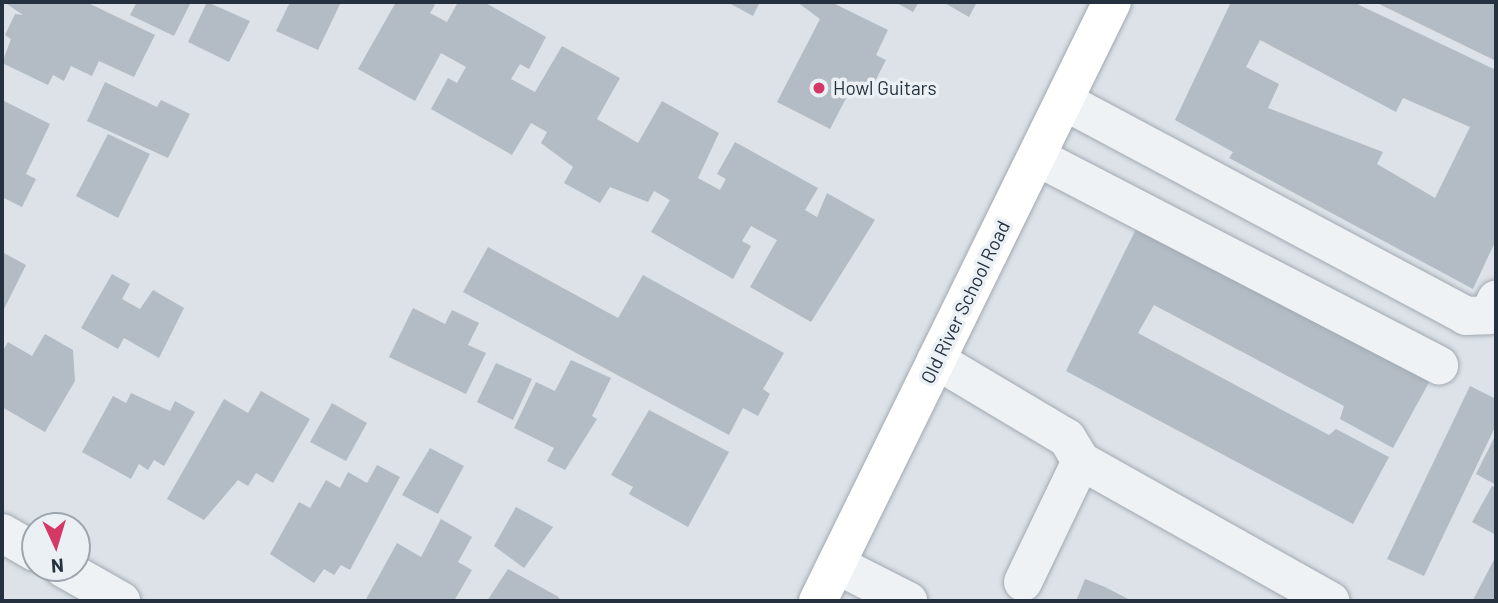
<!DOCTYPE html>
<html>
<head>
<meta charset="utf-8">
<style>
	body { margin:0 }
	#map { position:relative; width:1498px; height:603px; overflow:hidden; background:#dce2e7; font-family:Barlow,sans-serif }
	div>[style] { position:absolute }
	.building>* { inset:0; background:#b3bcc4 }
	.roads { filter:drop-shadow(0 0 2px #a1a9b1) drop-shadow(0 0 2px #a1a9b1) }
	.minor>* { height:38px; margin:-19px; padding:0 19px; transform-origin:19px; border-radius:19px; background:#eff2f5 }
	.major>* { height:38px; margin:-19px; padding:0 19px; transform-origin:19px; border-radius:19px; background:#fff }
	.dots>* { width:19px; height:19px; translate:-50% -50%; box-sizing:border-box; border:4px solid #ebf0f5; border-radius:50% }
	span { translate:-50% -50%; white-space:nowrap; text-align:center; line-height:1.15; -webkit-text-stroke:7px #ebf0f5; paint-order:stroke }
	.poi-label { font-size:19px; color:#25313e }
	.left { translate:0 -50%; text-align:left }
	.street-label { font-size:19px; color:#25313e }
	.frame { position:absolute; inset:0; border:4px solid #25313e; pointer-events:none }
	.north { position:absolute; left:21px; top:512px; width:70px; height:70px; box-sizing:border-box; background:#ebf0f5; border:2px solid #9ca4ac; border-radius:50%; rotate:176deg; font-size:19px; font-weight:700; line-height:28px; text-align:center; color:#25313e }
	.north::after { content:''; display:block; margin:auto; width:24px; height:32px; background:#d43965; clip-path:polygon(50% 0,100% 100%,50% 72%,0 100%) }
</style>
</head>
<body>
<div id="map">
	<div class="building">
		<div style="clip-path:polygon(4px 2px,86px 2px,155px 35px,134px 77px,99px 61px,92px 76px,71px 66px,64px 81px,53px 75px,48px 85px,2px 63px,11px 39px,5px 35px,15px 14px,23px 15px)"></div>
		<div style="clip-path:polygon(137px 2px,191px 2px,174px 36px,130px 15px)"></div>
		<div style="clip-path:polygon(207px 2px,250px 21px,229px 62px,188px 42px)"></div>
		<div style="clip-path:polygon(290px 2px,341px 2px,318px 50px,276px 31px)"></div>
		<div style="clip-path:polygon(396px 2px,430px 2px,435px 5px,430px 13px,447px 22px,458px 2px,484px 2px,546px 37px,529px 69px,520px 64px,511px 79px,535px 92px,562px 46px,620px 78px,597px 119px,638px 143px,662px 101px,719px 133px,698px 178px,720px 190px,726px 179px,717px 174px,735px 142px,818px 188px,805px 210px,817px 217px,827px 193px,875px 220px,811px 322px,750px 287px,777px 240px,751px 226px,742px 241px,751px 246px,733px 279px,651px 232px,670px 200px,654px 191px,648px 202px,610px 187px,600px 203px,564px 183px,573px 167px,541px 143px,547px 132px,531px 123px,512px 155px,431px 109px,448px 78px,457px 83px,466px 67px,441px 53px,415px 101px,358px 69px)"></div>
		<div style="clip-path:polygon(727px 2px,760px 2px,753px 16px)"></div>
		<div style="clip-path:polygon(797px 2px,831px 2px,888px 30px,876px 55px,886px 60px,868px 95px,852px 87px,830px 129px,777px 102px,820px 19px)"></div>
		<div style="clip-path:polygon(895px 2px,919px 2px,913px 12px)"></div>
		<div style="clip-path:polygon(943px 2px,977px 2px,969px 17px)"></div>
		<div style="clip-path:polygon(evenodd,1231px 2px,1353px 2px,1496px 70px,1496px 240px,1473px 289px,1229px 158px,1233px 152px,1175px 120px,1231px 2px,1260px 40px,1396px 112px,1403px 98px,1470px 127px,1435px 198px,1377px 164px,1383px 152px,1268px 108px,1279px 84px,1246px 67px,1260px 40px)"></div>
		<div style="clip-path:polygon(1375px 2px,1496px 2px,1496px 61px)"></div>
		<div style="clip-path:polygon(105px 82px,157px 107px,161px 100px,190px 114px,168px 158px,87px 121px)"></div>
		<div style="clip-path:polygon(2px 100px,50px 124px,26px 174px,36px 179px,22px 207px,2px 197px)"></div>
		<div style="clip-path:polygon(108px 134px,150px 154px,118px 218px,76px 196px)"></div>
		<div style="clip-path:polygon(1137px 227px,1432px 377px,1393px 448px,1340px 419px,1344px 406px,1154px 305px,1138px 333px,1329px 435px,1336px 429px,1389px 457px,1353px 524px,1066px 371px)"></div>
		<div style="clip-path:polygon(488px 247px,618px 318px,643px 275px,784px 353px,763px 389px,770px 394px,758px 416px,743px 408px,729px 435px,463px 292px)"></div>
		<div style="clip-path:polygon(2px 252px,26px 265px,2px 313px)"></div>
		<div style="clip-path:polygon(112px 274px,130px 284px,122px 299px,140px 309px,153px 290px,184px 308px,159px 358px,124px 338px,118px 349px,81px 328px)"></div>
		<div style="clip-path:polygon(413px 308px,445px 324px,452px 310px,479px 323px,468px 345px,486px 353px,466px 394px,389px 357px)"></div>
		<div style="clip-path:polygon(45px 334px,73px 350px,75px 381px,45px 432px,2px 407px,2px 352px,8px 342px,32px 356px)"></div>
		<div style="clip-path:polygon(571px 360px,611px 378px,592px 416px,597px 419px,565px 470px,547px 461px,554px 448px,514px 428px,536px 382px,555px 391px)"></div>
		<div style="clip-path:polygon(496px 363px,532px 379px,513px 420px,477px 402px)"></div>
		<div style="clip-path:polygon(1470px 386px,1496px 399px,1496px 425px,1424px 576px,1387px 559px)"></div>
		<div style="clip-path:polygon(261px 391px,310px 419px,273px 483px,256px 473px,248px 486px,238px 480px,204px 520px,167px 499px,224px 399px,248px 413px)"></div>
		<div style="clip-path:polygon(131px 393px,170px 411px,175px 401px,195px 412px,164px 466px,154px 460px,148px 470px,139px 464px,131px 479px,82px 452px,113px 396px,126px 403px)"></div>
		<div style="clip-path:polygon(332px 403px,367px 423px,346px 461px,310px 442px)"></div>
		<div style="clip-path:polygon(649px 410px,729px 452px,688px 527px,629px 494px,633px 487px,611px 475px)"></div>
		<div style="clip-path:polygon(1496px 434px,1496px 485px,1476px 474px)"></div>
		<div style="clip-path:polygon(430px 448px,464px 466px,438px 514px,402px 495px)"></div>
		<div style="clip-path:polygon(377px 465px,400px 477px,350px 570px,341px 565px,334px 575px,324px 569px,314px 583px,270px 554px,299px 502px,310px 508px,326px 480px,340px 488px,348px 472px,367px 483px)"></div>
		<div style="clip-path:polygon(1492px 486px,1496px 488px,1496px 535px,1472px 522px)"></div>
		<div style="clip-path:polygon(516px 507px,553px 527px,524px 568px,494px 546px)"></div>
		<div style="clip-path:polygon(441px 519px,472px 537px,458px 562px,472px 570px,454px 601px,365px 601px,397px 543px,421px 557px)"></div>
		<div style="clip-path:polygon(1496px 556px,1496px 601px,1476px 601px,1473px 600px)"></div>
		<div style="clip-path:polygon(508px 569px,557px 596px,562px 601px,487px 601px)"></div>
		<div style="clip-path:polygon(1085px 579px,1105px 587px,1132px 601px,1076px 601px)"></div>
	</div>
	<div class="roads">
		<div class="minor">
			<div style="left:1064px;top:101px;width:456px;rotate:28.1deg"></div>
			<div style="left:1466px;top:316px;width:23px;rotate:-2deg"></div>
			<div style="left:1489px;top:315px;width:17px;rotate:-65deg"></div>
			<div style="left:1037px;top:157px;width:453px;rotate:27.4deg"></div>
			<div style="left:936px;top:360px;width:152px;rotate:30.8deg"></div>
			<div style="left:1067px;top:438px;width:27px;rotate:59deg"></div>
			<div style="left:1081px;top:461px;width:286px;rotate:29.3deg"></div>
			<div style="left:2px;top:533px;width:38px;rotate:30deg"></div>
			<div style="left:837px;top:565px;width:80px;rotate:26.9deg"></div>
			<div style="left:63px;top:568px;width:67px;rotate:29.6deg"></div>
			<div style="left:1023px;top:582px;width:134px;rotate:-64.4deg"></div>
		</div>
		<div class="major">
			<div style="left:818px;top:601px;width:667px;rotate:-63.86deg"></div>
		</div>
	</div>
	<div class="dots">
		<div style="left:819px;top:88px;background:#d43965"></div>
	</div>
	<div class="poi-label">
		<span class="left" style="left:833px;top:88px">Howl Guitars</span>
	</div>
	<div class="street-label">
		<span style="left:965px;top:302px;rotate:-64deg">Old River School Road</span>
	</div>
	<div class="frame"></div>
	<div class="north">N</div>
</div>
</body>
</html>
